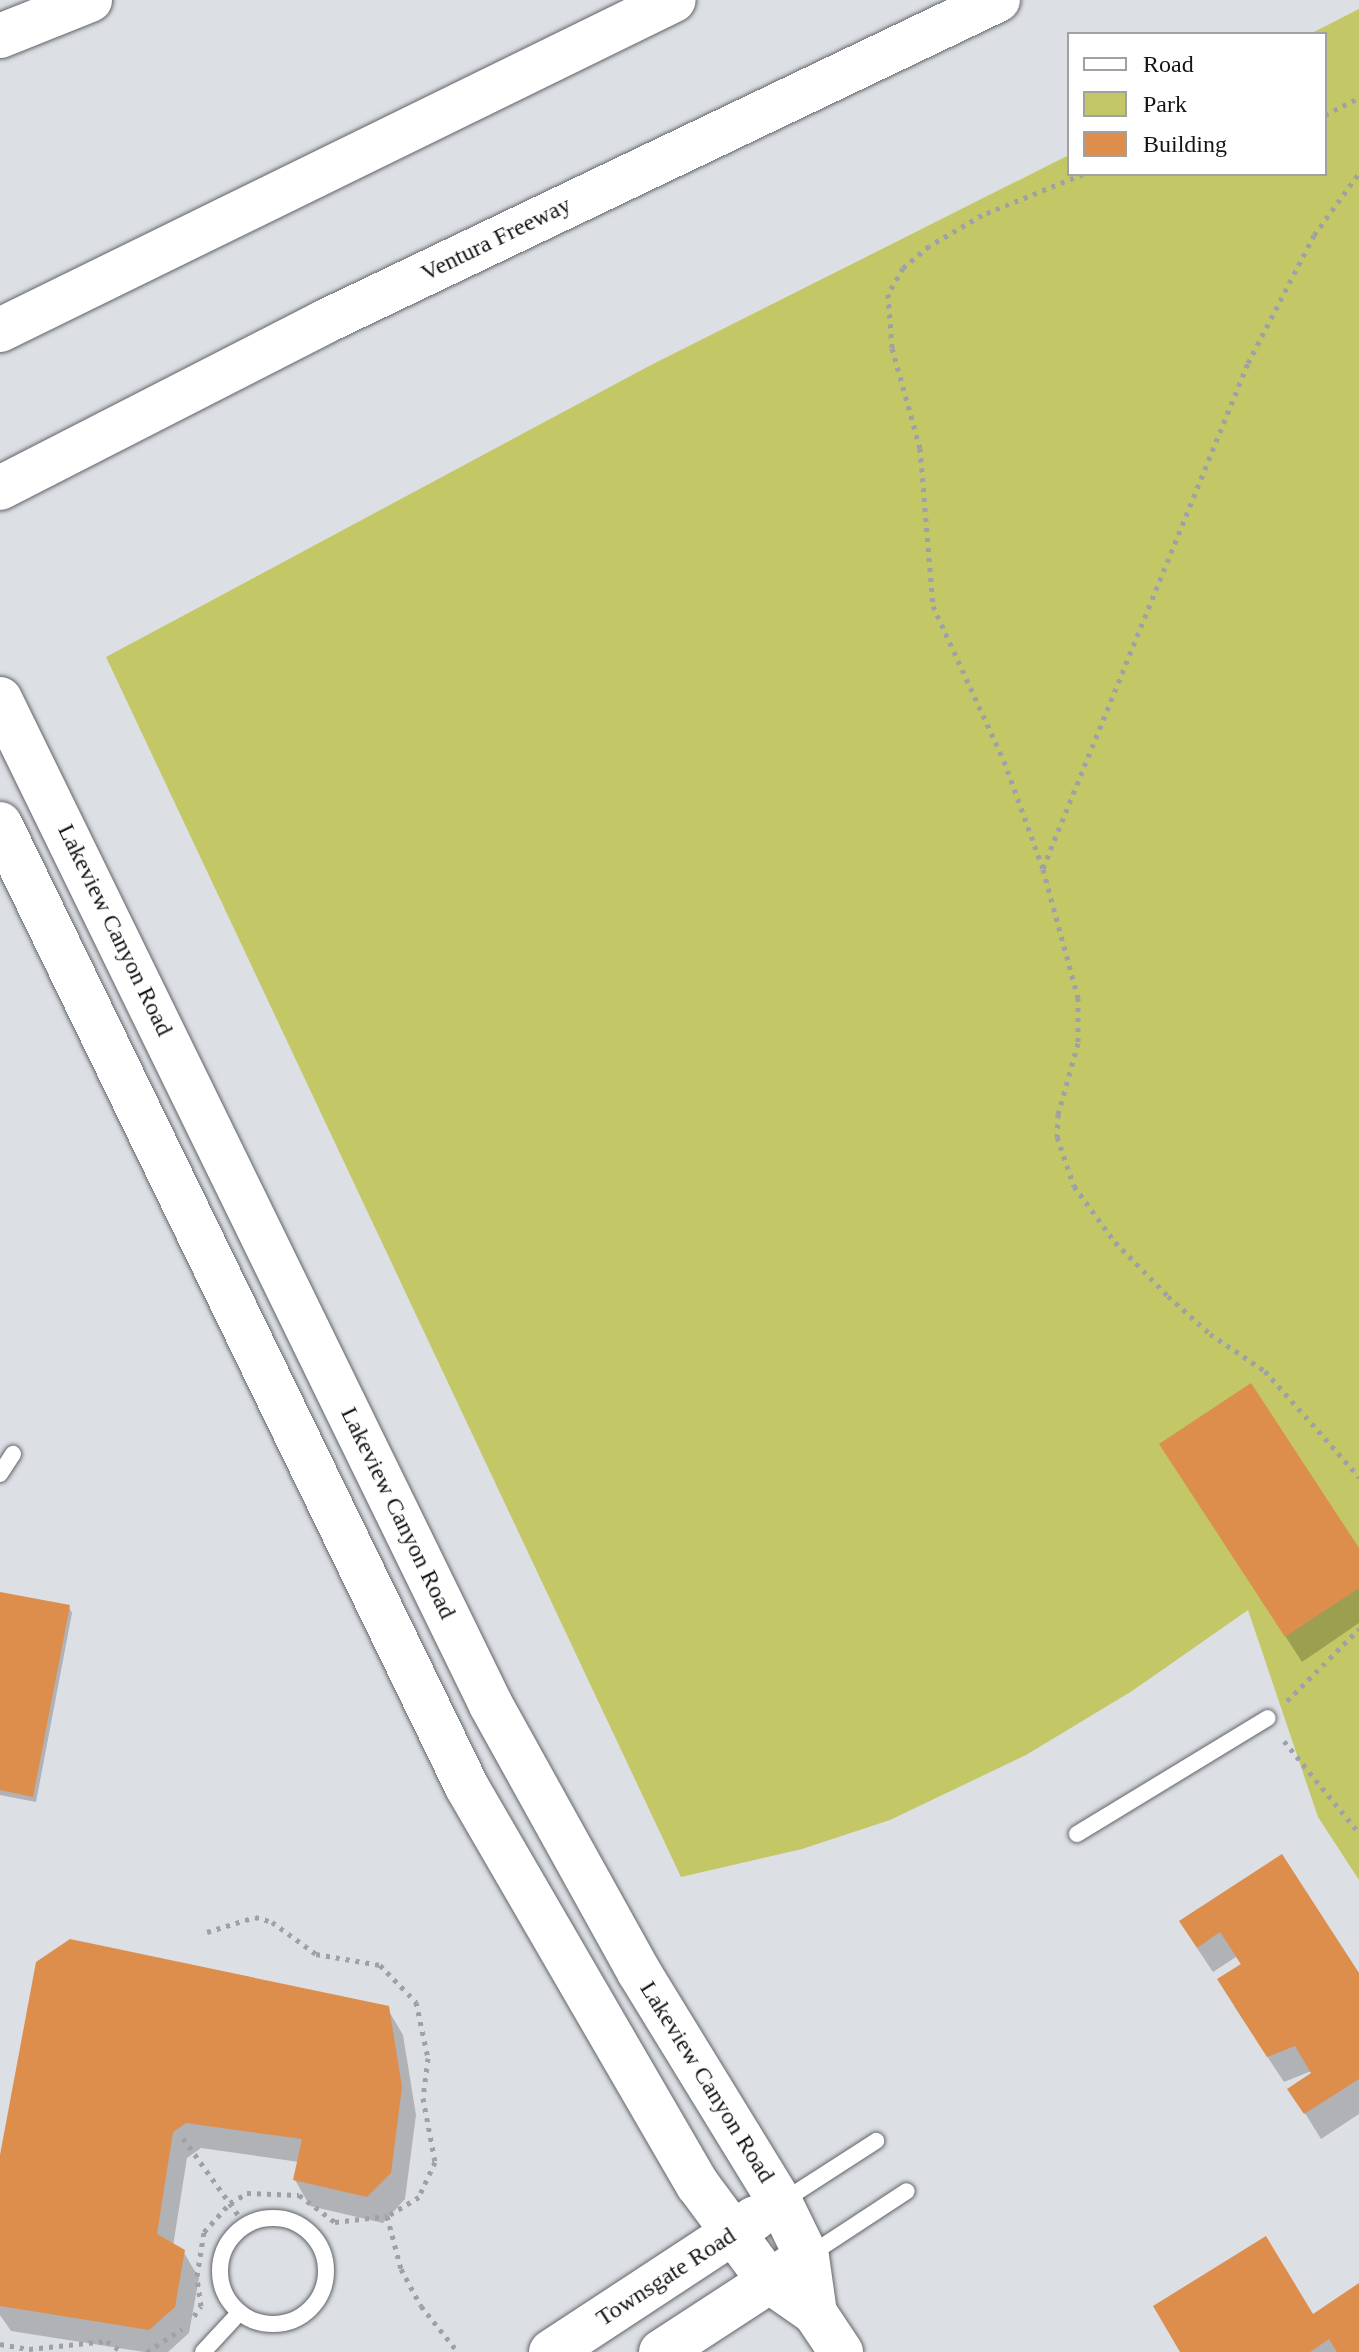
<!DOCTYPE html>
<html>
<head>
<meta charset="utf-8">
<style>
	body { margin:0 }
	#map { position:relative; width:1359px; height:2352px; overflow:hidden; background:#dcdfe4; font-family:"Times New Roman",serif }
	div>[style] { position:absolute }
	.green>* { inset:0; background:#c4c765 }
	.shadow>* { inset:0; background:#0003 }
	.building>* { inset:0; background:#dd8e4d }
	.path>* { height:5px; margin-top:-2.5px; transform-origin:0; background:repeating-linear-gradient(90deg,#9ea1a5 0 4px,transparent 0 10px) }
	.roads { filter:drop-shadow(0 0 2px #616468) drop-shadow(0 0 2px #616468) }
	.lane>* { height:16px; margin:-8px; padding:0 8px; transform-origin:8px; border-radius:8px; background:#fff }
	.lane>.ring { margin:-8px; padding:0; box-sizing:content-box; background:none; border:16px solid #fff; border-radius:50% }
	.secondary>* { height:44px; margin:-22px; padding:0 22px; transform-origin:22px; border-radius:22px; background:#fff }
	.highway>* { height:44px; margin:-22px; padding:0 22px; transform-origin:22px; border-radius:22px; background:#fff }
	span { translate:-50% -50%; white-space:nowrap; text-align:center; line-height:1.15; -webkit-text-stroke:6px #fff; paint-order:stroke }
	.street-label { font-size:24px; color:#141517 }
	.legend { position:absolute; left:1067px; top:32px; width:260px; height:144px; box-sizing:border-box; background:#fff; border:2px solid #a1a1a2; margin:0; padding:10px 14px; list-style:none; font-size:24px; color:#141517 }
	.legend li { display:flex; align-items:center; gap:16px; height:40px }
	.legend b { width:40px; border:2px solid #a1a1a2 }
</style>
</head>
<body>
<div id="map">
	<div class="green">
		<div style="clip-path:polygon(1359px 9px,1359px 1880px,1318px 1817px,1248px 1610px,1132px 1691px,1026px 1755px,890px 1820px,802px 1849px,681px 1877px,106px 657px,651px 365px,1069px 155px,1069px 174px,1325px 174px,1325px 34px,1310px 34px)"></div>
	</div>
	<div class="shadow">
		<div style="clip-path:polygon(1177px 1470px,1359px 1552px,1359px 1623px,1302px 1662px)"></div>
		<div style="clip-path:polygon(0 1597px,69px 1607px,72px 1613px,36px 1802px,0 1795px)"></div>
		<div style="clip-path:polygon(1281px 1857px,1359px 1977px,1359px 2114px,1321px 2139px,1290px 2089px,1319px 2068px,1284px 2082px,1234px 2006px,1242px 1966px,1236px 1957px,1213px 1972px,1197px 1948px)"></div>
		<div style="clip-path:polygon(387px 2008px,403px 2035px,416px 2115px,405px 2199px,383px 2223px,310px 2206px,295px 2180px,299px 2162px,201px 2148px,187px 2158px,173px 2246px,183px 2251px,199px 2278px,189px 2333px,168px 2352px,144px 2352px,11px 2331px,0 2315px,0 2165px)"></div>
		<div style="clip-path:polygon(1359px 2286px,1359px 2352px,1182px 2352px,1313px 2316px)"></div>
	</div>
	<div class="building">
		<div style="clip-path:polygon(1251px 1383px,1359px 1548px,1359px 1588px,1285px 1637px,1159px 1444px)"></div>
		<div style="clip-path:polygon(0 1592px,70px 1605px,33px 1797px,0 1790px)"></div>
		<div style="clip-path:polygon(1282px 1854px,1359px 1973px,1359px 2079px,1304px 2114px,1287px 2089px,1311px 2073px,1295px 2046px,1267px 2057px,1217px 1979px,1241px 1964px,1220px 1932px,1197px 1948px,1179px 1921px)"></div>
		<div style="clip-path:polygon(70px 1939px,389px 2006px,402px 2087px,391px 2173px,367px 2197px,293px 2180px,302px 2139px,186px 2123px,173px 2132px,157px 2234px,185px 2250px,175px 2307px,149px 2330px,0 2306px,0 2155px,36px 1962px)"></div>
		<div style="clip-path:polygon(1266px 2236px,1313px 2314px,1359px 2283px,1359px 2352px,1337px 2352px,1329px 2339px,1310px 2352px,1180px 2352px,1153px 2306px)"></div>
	</div>
	<div class="path">
		<div style="left:1325px;top:115px;width:38px;rotate:-27deg"></div>
		<div style="left:1083px;top:174px;width:109px;rotate:157.9deg"></div>
		<div style="left:982px;top:215px;width:61px;rotate:149.7deg"></div>
		<div style="left:929px;top:246px;width:34px;rotate:140deg"></div>
		<div style="left:903px;top:268px;width:30px;rotate:120deg"></div>
		<div style="left:888px;top:294px;width:54px;rotate:85.8deg"></div>
		<div style="left:892px;top:348px;width:104px;rotate:74.4deg"></div>
		<div style="left:920px;top:448px;width:159px;rotate:85.3deg"></div>
		<div style="left:933px;top:606px;width:170px;rotate:65.4deg"></div>
		<div style="left:1004px;top:761px;width:115px;rotate:70.1deg"></div>
		<div style="left:1043px;top:869px;width:134px;rotate:74.8deg"></div>
		<div style="left:1078px;top:998px;width:45px;rotate:90deg"></div>
		<div style="left:1078px;top:1043px;width:74px;rotate:105.7deg"></div>
		<div style="left:1058px;top:1114px;width:23px;rotate:92deg"></div>
		<div style="left:1057px;top:1137px;width:52px;rotate:70.9deg"></div>
		<div style="left:1074px;top:1186px;width:69px;rotate:53.8deg"></div>
		<div style="left:1115px;top:1242px;width:76px;rotate:45.5deg"></div>
		<div style="left:1168px;top:1296px;width:57px;rotate:42.1deg"></div>
		<div style="left:1210px;top:1334px;width:66px;rotate:33.9deg"></div>
		<div style="left:1265px;top:1371px;width:142px;rotate:48.4deg"></div>
		<div style="left:1043px;top:868px;width:545px;rotate:-67.91deg"></div>
		<div style="left:1248px;top:363px;width:144px;rotate:-62.7deg"></div>
		<div style="left:1314px;top:235px;width:77px;rotate:-54deg"></div>
		<div style="left:1287px;top:1701px;width:102px;rotate:-45deg"></div>
		<div style="left:1284px;top:1741px;width:119px;rotate:50.8deg"></div>
		<div style="left:207px;top:1932px;width:50px;rotate:-17.4deg"></div>
		<div style="left:255px;top:1917px;width:18px;rotate:16deg"></div>
		<div style="left:272px;top:1922px;width:54px;rotate:36deg"></div>
		<div style="left:316px;top:1954px;width:65px;rotate:9.8deg"></div>
		<div style="left:380px;top:1965px;width:52px;rotate:45.8deg"></div>
		<div style="left:416px;top:2002px;width:57px;rotate:77.9deg"></div>
		<div style="left:428px;top:2058px;width:40px;rotate:97.1deg"></div>
		<div style="left:423px;top:2098px;width:65px;rotate:79.4deg"></div>
		<div style="left:435px;top:2162px;width:38px;rotate:115deg"></div>
		<div style="left:419px;top:2197px;width:37px;rotate:149deg"></div>
		<div style="left:387px;top:2216px;width:55px;rotate:75.2deg"></div>
		<div style="left:401px;top:2269px;width:42px;rotate:61.6deg"></div>
		<div style="left:421px;top:2306px;width:59px;rotate:51.2deg"></div>
		<div style="left:183px;top:2138px;width:108px;rotate:54.4deg"></div>
		<div style="left:194px;top:2316px;width:12px;rotate:-55deg"></div>
		<div style="left:201px;top:2306px;width:30px;rotate:-98deg"></div>
		<div style="left:197px;top:2276px;width:45px;rotate:-81deg"></div>
		<div style="left:204px;top:2232px;width:39px;rotate:-48deg"></div>
		<div style="left:230px;top:2203px;width:20px;rotate:-30deg"></div>
		<div style="left:247px;top:2193px;width:52px;rotate:2.2deg"></div>
		<div style="left:299px;top:2195px;width:45px;rotate:36.9deg"></div>
		<div style="left:335px;top:2222px;width:52px;rotate:-6.6deg"></div>
		<div style="left:0;top:2344px;width:29px;rotate:10deg"></div>
		<div style="left:29px;top:2349px;width:78px;rotate:-5.9deg"></div>
		<div style="left:107px;top:2341px;width:19px;rotate:36deg"></div>
		<div style="left:147px;top:2352px;width:42px;rotate:-33.3deg"></div>
	</div>
	<div class="roads">
		<div class="lane">
			<div style="left:0;top:1474px;width:24px;rotate:-57deg"></div>
			<div style="left:1077px;top:1834px;width:223px;rotate:-31.3deg"></div>
			<div style="left:783px;top:2201px;width:111px;rotate:-32.8deg"></div>
			<div class="ring" style="left:220px;top:2218px;width:90px;height:90px"></div>
			<div style="left:808px;top:2256px;width:118px;rotate:-33.3deg"></div>
			<div style="left:203px;top:2352px;width:54px;rotate:-47.2deg"></div>
		</div>
		<div class="secondary">
			<div style="left:0;top:36px;width:97px;rotate:-21.8deg"></div>
			<div style="left:0;top:699px;width:1119px;rotate:63.98deg"></div>
			<div style="left:491px;top:1705px;width:305px;rotate:61deg"></div>
			<div style="left:639px;top:1972px;width:270px;rotate:58.5deg"></div>
			<div style="left:780px;top:2202px;width:61px;rotate:63.9deg"></div>
			<div style="left:807px;top:2257px;width:57px;rotate:81.9deg"></div>
			<div style="left:0;top:824px;width:1070px;rotate:64.13deg"></div>
			<div style="left:467px;top:1787px;width:460px;rotate:59.9deg"></div>
			<div style="left:698px;top:2185px;width:119px;rotate:53.5deg"></div>
			<div style="left:769px;top:2281px;width:56px;rotate:34.8deg"></div>
			<div style="left:815px;top:2313px;width:47px;rotate:56.3deg"></div>
			<div style="left:551px;top:2352px;width:244px;rotate:-33.3deg"></div>
			<div style="left:661px;top:2352px;width:158px;rotate:-33.1deg"></div>
		</div>
		<div class="highway">
			<div style="left:0;top:330px;width:750px;rotate:-26.09deg"></div>
			<div style="left:0;top:488px;width:364px;rotate:-27.1deg"></div>
			<div style="left:324px;top:322px;width:747px;rotate:-25.54deg"></div>
		</div>
	</div>
	<div class="street-label">
		<span style="left:496px;top:239px;rotate:-26deg">Ventura Freeway</span>
		<span style="left:115px;top:930px;rotate:64deg">Lakeview Canyon Road</span>
		<span style="left:398px;top:1513px;rotate:64deg">Lakeview Canyon Road</span>
		<span style="left:707px;top:2082px;rotate:58deg">Lakeview Canyon Road</span>
		<span style="left:666px;top:2277px;rotate:-33deg">Townsgate Road</span>
	</div>
	<ul class="legend">
	<li><b style="height:10px;background:#fff"></b>Road</li>
	<li><b style="height:22px;background:#c4c765"></b>Park</li>
	<li><b style="height:22px;background:#dd8e4d"></b>Building</li>
	</ul>
</div>
</body>
</html>
